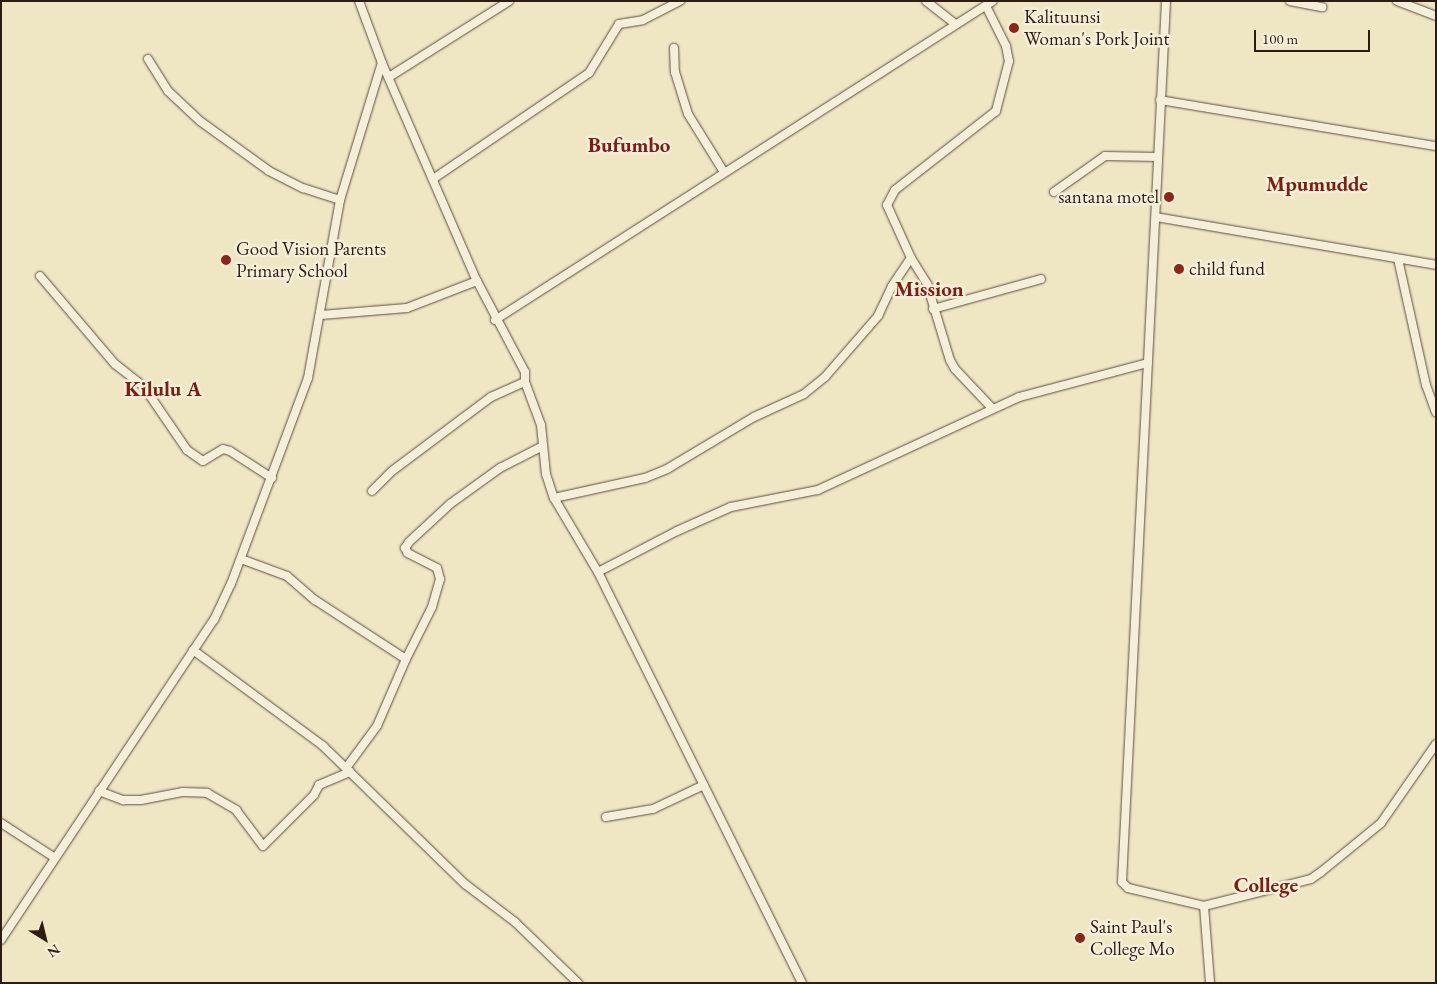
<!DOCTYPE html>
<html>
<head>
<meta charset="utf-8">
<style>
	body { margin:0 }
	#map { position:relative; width:1437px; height:984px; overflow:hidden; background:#efe6c4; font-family:"EB Garamond",serif }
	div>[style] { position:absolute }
	.roads { filter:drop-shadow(0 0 1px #5e4e3e) drop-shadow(0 0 1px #5e4e3e) }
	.minor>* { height:8px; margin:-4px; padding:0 4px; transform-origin:4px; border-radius:4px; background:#f5efd9 }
	.dots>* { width:14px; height:14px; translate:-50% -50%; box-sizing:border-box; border:2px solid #f5efd9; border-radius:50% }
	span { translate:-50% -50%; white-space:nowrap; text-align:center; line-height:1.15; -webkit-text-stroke:5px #f5efd9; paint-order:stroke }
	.poi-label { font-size:19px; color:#2d1c12 }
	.left { translate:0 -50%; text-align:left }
	.right { translate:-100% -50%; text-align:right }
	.quarter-label { font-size:21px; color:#7a1f14; font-weight:700 }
	.frame { position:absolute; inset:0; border:2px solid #2d1c12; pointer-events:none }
	.north { position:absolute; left:20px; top:914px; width:50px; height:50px; -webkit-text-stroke:4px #f5efd9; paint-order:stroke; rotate:144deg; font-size:14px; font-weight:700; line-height:20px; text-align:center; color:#2d1c12 }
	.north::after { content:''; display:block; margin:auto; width:18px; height:22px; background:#2d1c12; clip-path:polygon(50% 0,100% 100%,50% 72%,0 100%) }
	.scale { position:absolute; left:1254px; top:30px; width:116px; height:22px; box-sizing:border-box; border:2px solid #2d1c12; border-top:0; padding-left:6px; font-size:15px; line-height:18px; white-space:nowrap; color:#2d1c12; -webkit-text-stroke:4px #f5efd9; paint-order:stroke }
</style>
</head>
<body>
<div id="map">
	<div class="roads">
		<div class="minor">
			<div style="left:359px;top:1px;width:66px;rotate:69.6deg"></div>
			<div style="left:382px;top:63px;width:238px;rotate:66.5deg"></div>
			<div style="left:477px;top:281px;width:103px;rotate:62.2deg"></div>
			<div style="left:525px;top:372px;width:10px;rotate:90deg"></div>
			<div style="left:525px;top:382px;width:46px;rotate:69.6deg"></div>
			<div style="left:541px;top:425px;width:49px;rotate:84.2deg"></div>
			<div style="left:546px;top:474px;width:25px;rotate:72deg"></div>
			<div style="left:554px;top:498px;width:86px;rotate:59.3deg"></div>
			<div style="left:598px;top:572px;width:459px;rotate:63.6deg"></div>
			<div style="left:926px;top:1px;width:37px;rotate:38deg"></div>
			<div style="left:1166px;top:1px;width:882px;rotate:92.86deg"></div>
			<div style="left:1122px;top:882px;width:8px;rotate:45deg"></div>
			<div style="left:1128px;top:888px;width:78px;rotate:13.3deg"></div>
			<div style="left:1204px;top:906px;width:77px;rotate:85.5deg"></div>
			<div style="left:1290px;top:1px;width:33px;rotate:11deg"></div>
			<div style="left:1397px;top:1px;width:42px;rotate:21deg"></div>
			<div style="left:986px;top:6px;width:45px;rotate:63.4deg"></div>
			<div style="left:1006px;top:46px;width:15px;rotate:79deg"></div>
			<div style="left:1009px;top:61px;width:52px;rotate:104.6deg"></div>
			<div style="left:996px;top:111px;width:128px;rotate:142deg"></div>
			<div style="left:895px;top:190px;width:17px;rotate:118deg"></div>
			<div style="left:887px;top:205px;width:58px;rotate:65.6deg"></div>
			<div style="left:911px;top:258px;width:31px;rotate:58deg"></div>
			<div style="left:927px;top:284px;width:79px;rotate:73.2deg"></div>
			<div style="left:950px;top:360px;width:10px;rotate:61deg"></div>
			<div style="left:955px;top:369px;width:54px;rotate:46.5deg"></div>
			<div style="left:674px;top:48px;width:24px;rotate:88deg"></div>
			<div style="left:675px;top:72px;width:44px;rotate:72.8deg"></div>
			<div style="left:688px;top:114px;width:68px;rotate:58.2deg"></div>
			<div style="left:148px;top:59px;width:38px;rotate:58deg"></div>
			<div style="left:168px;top:91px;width:44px;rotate:43.2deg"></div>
			<div style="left:200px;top:121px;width:85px;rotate:35.9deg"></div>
			<div style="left:269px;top:171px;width:38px;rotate:27deg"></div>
			<div style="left:303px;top:188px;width:39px;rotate:18deg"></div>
			<div style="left:389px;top:77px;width:142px;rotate:-32.3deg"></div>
			<div style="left:1160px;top:100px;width:280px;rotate:9.5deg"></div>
			<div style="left:433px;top:179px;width:189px;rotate:-34.2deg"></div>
			<div style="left:589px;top:73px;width:57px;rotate:-58.5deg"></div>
			<div style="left:619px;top:24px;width:24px;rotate:-9deg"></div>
			<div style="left:643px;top:20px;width:42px;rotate:-27.2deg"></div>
			<div style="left:1054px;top:192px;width:62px;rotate:-35.2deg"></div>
			<div style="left:1105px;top:156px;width:53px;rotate:1.1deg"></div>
			<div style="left:1156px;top:217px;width:284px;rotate:9.7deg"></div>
			<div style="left:1398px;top:259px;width:129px;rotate:77.5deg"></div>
			<div style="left:1426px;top:385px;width:29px;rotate:70deg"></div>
			<div style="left:40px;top:276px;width:116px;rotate:49.6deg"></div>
			<div style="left:115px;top:364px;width:37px;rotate:38deg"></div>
			<div style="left:144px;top:387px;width:76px;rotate:55.7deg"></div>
			<div style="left:187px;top:450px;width:19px;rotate:35deg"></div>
			<div style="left:203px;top:461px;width:23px;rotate:-31deg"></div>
			<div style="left:223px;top:449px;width:7px;rotate:16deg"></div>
			<div style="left:230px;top:451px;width:50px;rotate:32.7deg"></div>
			<div style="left:933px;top:309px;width:112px;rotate:-15.5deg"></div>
			<div style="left:321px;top:315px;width:86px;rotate:-4.7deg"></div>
			<div style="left:407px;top:308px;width:75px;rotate:-21.1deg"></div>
			<div style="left:495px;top:320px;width:591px;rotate:-32.64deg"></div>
			<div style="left:372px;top:491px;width:28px;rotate:-45deg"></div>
			<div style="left:392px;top:471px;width:124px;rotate:-36.8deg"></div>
			<div style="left:491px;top:397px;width:37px;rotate:-24deg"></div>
			<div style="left:554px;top:498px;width:93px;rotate:-12.4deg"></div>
			<div style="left:645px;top:478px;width:24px;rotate:-22deg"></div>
			<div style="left:667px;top:469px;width:101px;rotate:-30.9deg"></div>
			<div style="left:754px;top:417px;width:55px;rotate:-24.7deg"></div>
			<div style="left:804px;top:394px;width:27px;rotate:-39deg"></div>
			<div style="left:825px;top:377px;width:81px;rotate:-49deg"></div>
			<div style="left:878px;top:316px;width:33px;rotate:-65deg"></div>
			<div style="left:892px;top:286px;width:34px;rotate:-56deg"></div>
			<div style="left:241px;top:559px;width:49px;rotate:20.3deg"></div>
			<div style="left:287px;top:576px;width:37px;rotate:41deg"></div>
			<div style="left:315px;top:600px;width:108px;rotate:33deg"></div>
			<div style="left:406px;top:659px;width:73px;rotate:113.4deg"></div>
			<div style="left:377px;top:726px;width:52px;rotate:126.4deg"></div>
			<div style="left:598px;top:572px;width:89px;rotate:-27.4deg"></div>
			<div style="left:677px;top:531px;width:59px;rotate:-24deg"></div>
			<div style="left:731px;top:507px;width:89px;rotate:-11.1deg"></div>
			<div style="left:818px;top:490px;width:221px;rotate:-24.8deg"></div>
			<div style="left:1019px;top:397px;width:133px;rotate:-14.8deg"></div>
			<div style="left:193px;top:650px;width:162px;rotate:36.4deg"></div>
			<div style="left:323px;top:746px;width:198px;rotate:44.2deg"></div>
			<div style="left:465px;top:884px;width:63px;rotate:37.2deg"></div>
			<div style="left:515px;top:922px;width:88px;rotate:44.1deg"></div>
			<div style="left:406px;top:659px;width:58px;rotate:-63.4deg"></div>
			<div style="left:432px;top:607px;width:29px;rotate:-74deg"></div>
			<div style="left:440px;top:579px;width:11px;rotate:-105deg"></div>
			<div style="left:437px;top:568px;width:33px;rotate:-153deg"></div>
			<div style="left:408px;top:553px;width:6px;rotate:-121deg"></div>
			<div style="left:405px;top:548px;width:7px;rotate:-56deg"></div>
			<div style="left:409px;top:542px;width:56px;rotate:-42.8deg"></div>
			<div style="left:450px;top:504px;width:62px;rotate:-35.8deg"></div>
			<div style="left:500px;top:468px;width:48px;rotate:-27.1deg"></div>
			<div style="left:99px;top:791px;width:26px;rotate:21deg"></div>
			<div style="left:123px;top:800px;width:18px"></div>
			<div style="left:141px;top:800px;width:43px;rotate:-10.8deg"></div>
			<div style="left:183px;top:792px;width:24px;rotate:2deg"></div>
			<div style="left:207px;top:793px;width:34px;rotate:30deg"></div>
			<div style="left:236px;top:810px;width:45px;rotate:53.1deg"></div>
			<div style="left:263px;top:846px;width:72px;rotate:-45deg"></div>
			<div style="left:314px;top:795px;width:11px;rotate:-63deg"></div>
			<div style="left:319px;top:785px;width:34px;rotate:-23deg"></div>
			<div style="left:606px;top:817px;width:48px;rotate:-9.7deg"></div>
			<div style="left:653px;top:809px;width:56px;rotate:-25.2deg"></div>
			<div style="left:1px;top:823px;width:64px;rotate:32.9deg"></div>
			<div style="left:1204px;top:906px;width:110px;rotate:-14.2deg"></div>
			<div style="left:1311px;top:879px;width:12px;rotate:-35deg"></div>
			<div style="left:1321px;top:872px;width:77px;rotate:-39.2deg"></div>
			<div style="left:1381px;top:823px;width:96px;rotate:-55.2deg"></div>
			<div style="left:1px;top:940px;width:384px;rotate:-56.4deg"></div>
			<div style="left:214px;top:620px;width:40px;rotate:-65deg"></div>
			<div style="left:231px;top:584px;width:220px;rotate:-69.5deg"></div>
			<div style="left:308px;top:378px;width:181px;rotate:-79.8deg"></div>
			<div style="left:340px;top:200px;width:143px;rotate:-73deg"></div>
		</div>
	</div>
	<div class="dots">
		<div style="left:1014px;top:28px;background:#8f2418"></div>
		<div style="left:1169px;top:197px;background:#8f2418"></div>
		<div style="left:226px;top:260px;background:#8f2418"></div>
		<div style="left:1179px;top:269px;background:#8f2418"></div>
		<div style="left:1080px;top:938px;background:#8f2418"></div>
	</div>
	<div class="poi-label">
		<span class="left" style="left:1024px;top:28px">Kalituunsi<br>Woman's Pork Joint</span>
		<span class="right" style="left:1159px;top:197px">santana motel</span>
		<span class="left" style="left:236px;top:260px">Good Vision Parents<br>Primary School</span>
		<span class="left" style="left:1189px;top:269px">child fund</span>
		<span class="left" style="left:1090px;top:938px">Saint Paul's<br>College Mo</span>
	</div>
	<div class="quarter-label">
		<span style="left:629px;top:145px">Bufumbo</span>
		<span style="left:1317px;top:184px">Mpumudde</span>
		<span style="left:929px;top:289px">Mission</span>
		<span style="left:163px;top:389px">Kilulu A</span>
		<span style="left:1266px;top:885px">College</span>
	</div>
	<div class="frame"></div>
	<div class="north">N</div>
	<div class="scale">100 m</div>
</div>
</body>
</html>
